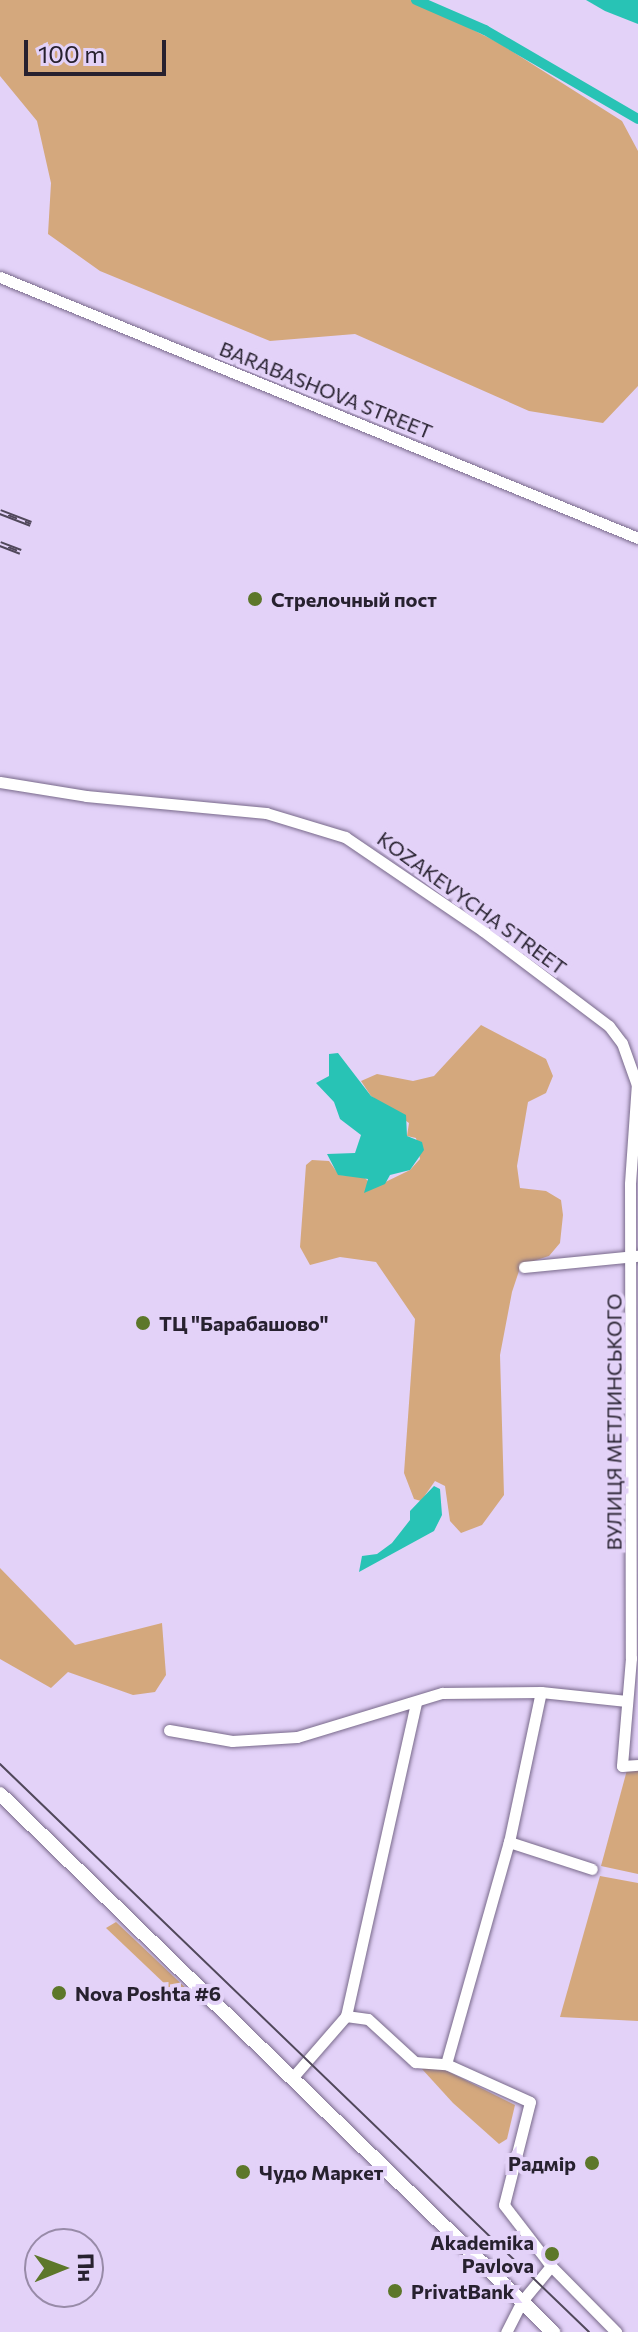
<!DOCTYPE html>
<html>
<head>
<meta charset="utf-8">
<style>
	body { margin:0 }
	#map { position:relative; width:638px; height:2332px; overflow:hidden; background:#e3d2f8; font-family:Commissioner,sans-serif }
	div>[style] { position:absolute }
	.green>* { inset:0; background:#d4a87d }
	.water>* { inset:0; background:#28c3b5 }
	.canal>* { height:10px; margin:-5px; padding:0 5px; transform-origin:5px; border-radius:5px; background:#28c3b5 }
	.roads { filter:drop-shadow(0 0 2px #78698a) drop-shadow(0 0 2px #78698a) }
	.minor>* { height:11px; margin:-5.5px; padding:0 5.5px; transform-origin:5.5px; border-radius:5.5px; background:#fff }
	.major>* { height:14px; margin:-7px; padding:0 7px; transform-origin:7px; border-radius:7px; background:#fff }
	.tram>* { height:2px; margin:-1px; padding:0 1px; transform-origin:1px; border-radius:1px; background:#51485b }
	.rail>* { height:6px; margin-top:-3px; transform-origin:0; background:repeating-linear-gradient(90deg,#e3d2f8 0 9px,#51485b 0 18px); box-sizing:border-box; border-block:2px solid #51485b }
	.dots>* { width:22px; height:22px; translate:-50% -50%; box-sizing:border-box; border:4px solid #e3d2f8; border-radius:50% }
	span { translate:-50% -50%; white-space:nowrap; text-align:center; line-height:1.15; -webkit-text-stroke:8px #e3d2f8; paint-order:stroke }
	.street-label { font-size:20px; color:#27212f }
	.poi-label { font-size:20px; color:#27212f; font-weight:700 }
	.left { translate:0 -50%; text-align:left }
	.right { translate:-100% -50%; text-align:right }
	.north { position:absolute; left:24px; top:2228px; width:80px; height:80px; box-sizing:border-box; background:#e3d2f8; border:2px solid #988ba8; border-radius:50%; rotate:89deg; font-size:22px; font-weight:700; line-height:32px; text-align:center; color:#27212f }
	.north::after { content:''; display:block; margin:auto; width:28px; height:36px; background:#5d772a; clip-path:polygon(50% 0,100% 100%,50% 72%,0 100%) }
	.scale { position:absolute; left:24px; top:40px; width:142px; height:36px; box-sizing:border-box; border:4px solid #27212f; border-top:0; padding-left:10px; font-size:24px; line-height:28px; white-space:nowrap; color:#27212f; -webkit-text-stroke:6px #e3d2f8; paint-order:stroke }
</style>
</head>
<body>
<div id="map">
	<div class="green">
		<div style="clip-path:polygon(0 0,414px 0,499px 43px,622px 121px,638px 151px,638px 386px,603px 423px,529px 411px,355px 334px,270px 341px,100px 271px,48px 234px,51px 183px,37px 121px,0 76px)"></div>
		<div style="clip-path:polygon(481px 1025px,546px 1059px,553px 1076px,546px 1093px,528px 1102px,517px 1166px,520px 1188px,546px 1191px,561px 1200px,563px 1215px,560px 1243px,549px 1256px,521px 1265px,512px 1292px,500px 1355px,504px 1495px,482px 1525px,461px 1533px,450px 1521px,445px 1486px,435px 1481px,421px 1501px,414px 1499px,404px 1473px,415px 1319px,376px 1262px,340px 1257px,310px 1265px,300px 1247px,306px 1165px,312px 1160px,329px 1161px,339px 1175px,363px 1176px,369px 1182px,365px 1192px,410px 1170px,420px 1159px,416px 1138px,407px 1136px,409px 1123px,371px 1096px,361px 1081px,377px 1074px,413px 1081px,434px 1076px)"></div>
		<div style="clip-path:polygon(0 1568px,75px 1645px,162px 1623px,166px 1675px,155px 1692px,133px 1695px,68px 1672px,51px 1688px,0 1659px)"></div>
		<div style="clip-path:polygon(627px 1770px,638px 1770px,638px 1874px,601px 1866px)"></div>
		<div style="clip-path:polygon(600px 1876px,638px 1883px,638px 2021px,560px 2017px)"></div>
		<div style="clip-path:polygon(116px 1922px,190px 1992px,192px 2001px,186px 2004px,106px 1928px)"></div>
		<div style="clip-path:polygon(426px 2067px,445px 2070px,515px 2105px,507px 2139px,499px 2144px,453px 2103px,422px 2069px)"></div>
	</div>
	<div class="water">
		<div style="clip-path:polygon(586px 0,638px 0,638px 24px,605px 11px)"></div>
		<div style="clip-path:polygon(338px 1053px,371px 1096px,406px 1115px,407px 1136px,422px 1142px,424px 1150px,410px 1170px,390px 1175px,385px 1184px,364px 1193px,368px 1179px,338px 1175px,327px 1154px,355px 1153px,361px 1135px,340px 1119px,334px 1102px,316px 1083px,329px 1076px,329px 1054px)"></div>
		<div style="clip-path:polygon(434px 1486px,440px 1489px,442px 1515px,434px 1531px,359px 1572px,362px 1556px,377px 1554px,392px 1543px,410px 1520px,410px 1511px)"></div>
	</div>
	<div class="canal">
		<div style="left:416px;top:0;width:75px;rotate:23.5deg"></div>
		<div style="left:485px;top:30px;width:177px;rotate:30.2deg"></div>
	</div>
	<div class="roads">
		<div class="minor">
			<div style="left:0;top:277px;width:689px;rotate:22.25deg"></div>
			<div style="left:0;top:782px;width:87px;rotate:9.2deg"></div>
			<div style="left:86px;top:796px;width:181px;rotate:5.4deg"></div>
			<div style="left:266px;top:813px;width:83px;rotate:16.9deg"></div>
			<div style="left:345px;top:837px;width:166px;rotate:34.2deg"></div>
			<div style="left:482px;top:930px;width:159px;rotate:37.1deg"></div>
			<div style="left:609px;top:1026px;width:21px;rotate:53deg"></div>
			<div style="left:622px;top:1043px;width:48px;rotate:70.4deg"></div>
			<div style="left:637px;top:1083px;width:101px;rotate:94deg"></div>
			<div style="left:630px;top:1184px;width:474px;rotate:89.9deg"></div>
			<div style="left:631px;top:1658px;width:108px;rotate:94.8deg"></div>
			<div style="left:622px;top:1766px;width:16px;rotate:-4deg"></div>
			<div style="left:524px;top:1267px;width:114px;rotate:-5.6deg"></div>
			<div style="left:169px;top:1730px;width:64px;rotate:9.9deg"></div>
			<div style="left:232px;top:1741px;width:65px;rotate:-3.5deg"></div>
			<div style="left:297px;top:1737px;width:152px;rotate:-16.9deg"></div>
			<div style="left:442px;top:1693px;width:99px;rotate:-0.6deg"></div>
			<div style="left:541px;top:1692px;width:86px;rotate:6deg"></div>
			<div style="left:509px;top:1842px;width:87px;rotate:18deg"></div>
			<div style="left:346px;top:2016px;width:22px;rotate:8deg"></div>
			<div style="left:368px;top:2019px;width:64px;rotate:42.5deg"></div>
			<div style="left:415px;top:2062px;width:31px;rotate:4deg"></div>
			<div style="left:446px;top:2064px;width:92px;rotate:24.3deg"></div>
			<div style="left:530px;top:2102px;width:106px;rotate:104.2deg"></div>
			<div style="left:504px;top:2205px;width:77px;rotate:52.4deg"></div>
			<div style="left:551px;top:2266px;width:45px;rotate:129.6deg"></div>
			<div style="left:522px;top:2301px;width:35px;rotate:117deg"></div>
			<div style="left:446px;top:2064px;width:231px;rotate:-74.2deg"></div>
			<div style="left:509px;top:1842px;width:153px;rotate:-78deg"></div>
			<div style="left:293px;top:2077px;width:81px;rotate:-49deg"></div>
			<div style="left:346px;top:2016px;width:320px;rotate:-77.4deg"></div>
			<div style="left:551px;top:2266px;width:93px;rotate:45.4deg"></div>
		</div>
		<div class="major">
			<div style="left:0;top:1794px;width:772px;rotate:44.21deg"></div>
		</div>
	</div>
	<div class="tram">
		<div style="left:0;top:1764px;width:818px;rotate:43.96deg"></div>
	</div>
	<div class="rail">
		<div style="left:0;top:512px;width:33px;rotate:21deg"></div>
		<div style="left:0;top:544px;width:22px;rotate:21deg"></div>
	</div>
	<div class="dots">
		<div style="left:255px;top:599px;background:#5d772a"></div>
		<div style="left:143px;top:1323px;background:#5d772a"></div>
		<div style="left:59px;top:1993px;background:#5d772a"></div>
		<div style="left:592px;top:2163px;background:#5d772a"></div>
		<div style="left:243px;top:2172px;background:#5d772a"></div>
		<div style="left:552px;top:2254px;background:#5d772a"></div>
		<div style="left:395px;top:2291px;background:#5d772a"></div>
	</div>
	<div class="street-label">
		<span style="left:326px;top:390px;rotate:22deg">BARABASHOVA STREET</span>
		<span style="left:472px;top:903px;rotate:36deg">KOZAKEVYCHA STREET</span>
		<span style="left:614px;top:1422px;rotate:-90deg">ВУЛИЦЯ МЕТЛИНСЬКОГО</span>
	</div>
	<div class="poi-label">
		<span class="left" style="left:271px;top:599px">Стрелочный пост</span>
		<span class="left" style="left:159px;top:1323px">ТЦ "Барабашово"</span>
		<span class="left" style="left:75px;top:1993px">Nova Poshta #6</span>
		<span class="right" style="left:576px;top:2163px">Радмір</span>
		<span class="left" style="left:259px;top:2172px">Чудо Маркет</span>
		<span class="right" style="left:534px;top:2254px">Akademіka<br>Pavlova</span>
		<span class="left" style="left:411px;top:2291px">PrivatBank</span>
	</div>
	<div class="north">Пн</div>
	<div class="scale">100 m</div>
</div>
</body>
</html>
